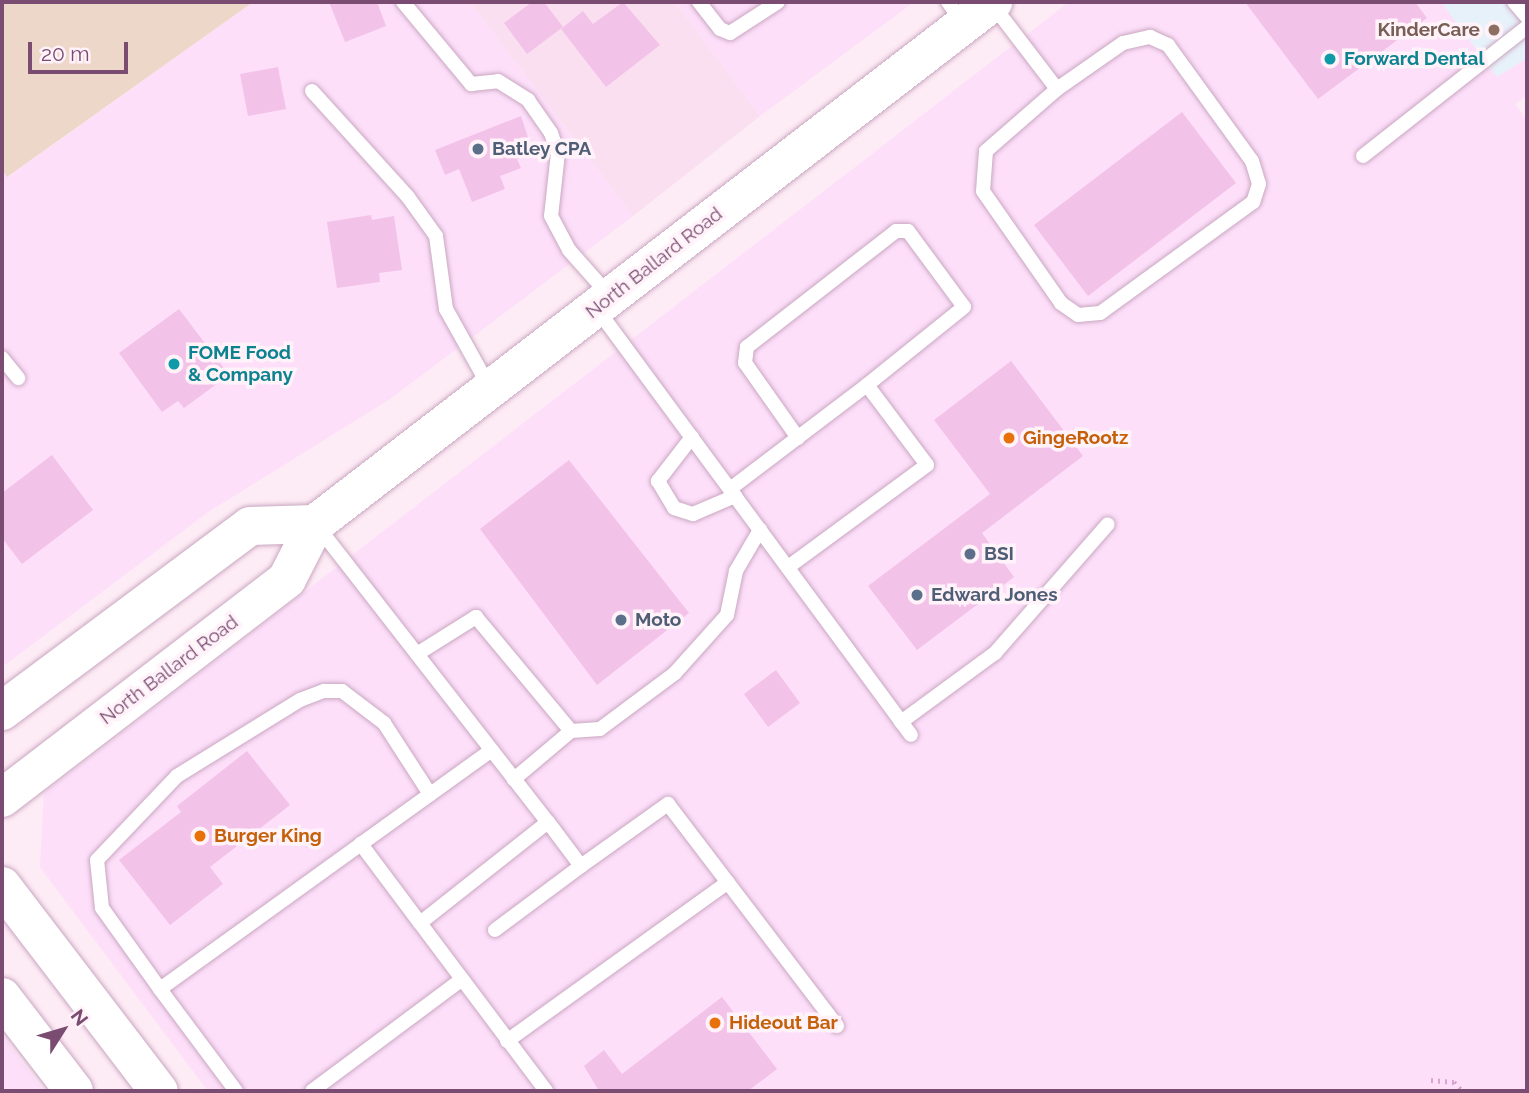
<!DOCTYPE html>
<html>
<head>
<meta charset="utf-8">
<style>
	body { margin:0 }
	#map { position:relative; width:1529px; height:1093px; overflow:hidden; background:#fdebf5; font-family:Raleway,sans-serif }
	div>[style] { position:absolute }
	.residential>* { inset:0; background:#fadff0 }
	.commercial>* { inset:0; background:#fddffa }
	.education>* { inset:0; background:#e7f1fa }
	.green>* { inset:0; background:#ecd7c8 }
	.building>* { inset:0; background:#f3c2e8 }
	.path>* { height:4.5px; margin-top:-2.25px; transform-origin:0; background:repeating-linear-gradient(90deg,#d9a4ce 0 2px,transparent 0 7px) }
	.roads { filter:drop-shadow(0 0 2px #caa7c1) drop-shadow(0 0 2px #caa7c1) }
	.lane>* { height:14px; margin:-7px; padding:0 7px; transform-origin:7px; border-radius:7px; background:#fff }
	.secondary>* { height:38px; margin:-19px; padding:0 19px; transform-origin:19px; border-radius:19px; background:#fff }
	.dots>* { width:19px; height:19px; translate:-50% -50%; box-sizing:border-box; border:4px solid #fff2f9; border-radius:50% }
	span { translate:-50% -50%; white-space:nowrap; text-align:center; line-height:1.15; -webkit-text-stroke:7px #fff2f9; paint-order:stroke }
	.education-label { font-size:19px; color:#785e54; font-weight:700 }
	.right { translate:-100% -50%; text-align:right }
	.culture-label { font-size:19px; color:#0d838f; font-weight:700 }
	.left { translate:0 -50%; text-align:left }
	.service-label { font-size:19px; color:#4e5e75; font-weight:700 }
	.street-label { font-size:19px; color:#7a4c72 }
	.food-label { font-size:19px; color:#c56008; font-weight:700 }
	.frame { position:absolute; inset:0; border:4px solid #7a4c72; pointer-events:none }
	.north { position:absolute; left:28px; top:995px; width:70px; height:70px; -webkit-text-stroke:5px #fff2f9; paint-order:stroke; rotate:53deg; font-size:19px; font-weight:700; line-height:28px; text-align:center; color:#7a4c72 }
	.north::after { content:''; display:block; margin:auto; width:24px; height:32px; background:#7a4c72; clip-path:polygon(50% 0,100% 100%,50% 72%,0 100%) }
	.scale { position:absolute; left:28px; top:42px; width:100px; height:32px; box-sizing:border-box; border:4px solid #7a4c72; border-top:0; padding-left:9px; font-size:21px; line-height:24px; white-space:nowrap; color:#7a4c72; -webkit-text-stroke:5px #fff2f9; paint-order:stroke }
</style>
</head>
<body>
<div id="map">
	<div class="residential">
		<div style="clip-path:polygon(470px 2px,675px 2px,760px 116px,633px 216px)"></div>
	</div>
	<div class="commercial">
		<div style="clip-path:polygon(253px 2px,470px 2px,633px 216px,390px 399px,208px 512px,2px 667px,2px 169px,8px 177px)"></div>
		<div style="clip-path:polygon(675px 2px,914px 2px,760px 116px)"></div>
		<div style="clip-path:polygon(1069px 2px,1527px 2px,1527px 95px,1515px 104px,1527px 120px,1527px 1091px,208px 1091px,40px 867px,44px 793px)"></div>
		<div style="clip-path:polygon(2px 1035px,44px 1091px,2px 1091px)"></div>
	</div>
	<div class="education">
		<div style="clip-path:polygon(1441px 2px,1527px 2px,1527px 58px,1497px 77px)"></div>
	</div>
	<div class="green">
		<div style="clip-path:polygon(2px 2px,253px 2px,7px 177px,2px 169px)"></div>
	</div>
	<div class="building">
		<div style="clip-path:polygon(329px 2px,377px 2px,386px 26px,345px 42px)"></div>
		<div style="clip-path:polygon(532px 2px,544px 2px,563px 27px,527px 54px,504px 23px)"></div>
		<div style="clip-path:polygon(623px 2px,660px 45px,606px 87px,561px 29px,583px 11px,593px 24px)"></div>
		<div style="clip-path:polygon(1245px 2px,1415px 2px,1427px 18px,1318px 99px)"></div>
		<div style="clip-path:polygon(278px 67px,286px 109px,248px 116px,240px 74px)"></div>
		<div style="clip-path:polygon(1182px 112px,1236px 183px,1088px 296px,1034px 225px)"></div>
		<div style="clip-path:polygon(521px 116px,533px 153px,517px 159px,521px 168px,500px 176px,505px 189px,472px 202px,459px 169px,445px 175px,435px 150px)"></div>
		<div style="clip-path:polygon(371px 215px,372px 220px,394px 216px,402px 270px,379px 273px,380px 282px,337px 288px,327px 222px)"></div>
		<div style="clip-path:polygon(179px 309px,229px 375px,184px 408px,178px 401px,162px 412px,119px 353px)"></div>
		<div style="clip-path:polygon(1011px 361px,1083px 456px,982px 533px,1014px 577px,917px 650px,868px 586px,990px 494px,934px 420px)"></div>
		<div style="clip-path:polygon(52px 455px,93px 510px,22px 564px,2px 538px,2px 493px)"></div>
		<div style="clip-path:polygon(569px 460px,689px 613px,597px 685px,480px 529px)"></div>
		<div style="clip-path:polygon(776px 670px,800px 703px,768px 727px,744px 694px)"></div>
		<div style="clip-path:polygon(247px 751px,290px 805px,210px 867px,223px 884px,170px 925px,119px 860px,181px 812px,177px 806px)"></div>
		<div style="clip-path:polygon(722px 997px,777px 1069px,748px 1091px,599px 1091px,584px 1066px,604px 1050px,622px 1074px)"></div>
	</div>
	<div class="path">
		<div style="left:1431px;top:1080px;width:23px;rotate:5deg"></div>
		<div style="left:1454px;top:1082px;width:12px;rotate:48deg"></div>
	</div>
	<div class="roads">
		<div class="lane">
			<div style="left:403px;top:2px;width:107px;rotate:50.3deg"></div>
			<div style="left:471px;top:84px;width:27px;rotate:-6deg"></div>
			<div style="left:498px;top:81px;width:36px;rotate:32deg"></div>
			<div style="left:528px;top:100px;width:40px;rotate:55.1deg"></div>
			<div style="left:551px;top:133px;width:21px;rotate:71deg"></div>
			<div style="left:558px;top:153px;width:63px;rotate:96.3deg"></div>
			<div style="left:551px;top:216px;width:38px;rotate:62deg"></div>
			<div style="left:569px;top:250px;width:60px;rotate:48.4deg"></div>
			<div style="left:699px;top:2px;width:34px;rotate:52deg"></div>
			<div style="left:720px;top:29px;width:11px;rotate:22deg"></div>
			<div style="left:730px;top:33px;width:57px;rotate:-32.9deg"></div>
			<div style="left:948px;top:2px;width:26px;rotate:54deg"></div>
			<div style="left:1514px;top:2px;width:20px;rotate:49deg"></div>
			<div style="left:992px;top:4px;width:107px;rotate:52.6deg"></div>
			<div style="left:1057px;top:89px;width:80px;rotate:-34.9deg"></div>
			<div style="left:1123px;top:43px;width:28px;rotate:-13deg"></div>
			<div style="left:1150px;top:37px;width:20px;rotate:24deg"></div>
			<div style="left:1168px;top:45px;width:143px;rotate:54.1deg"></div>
			<div style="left:1252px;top:161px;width:24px;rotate:73deg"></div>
			<div style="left:1259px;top:184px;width:19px;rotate:108deg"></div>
			<div style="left:1253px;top:202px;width:189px;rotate:144deg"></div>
			<div style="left:1100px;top:313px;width:22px;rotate:175deg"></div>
			<div style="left:1078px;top:315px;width:21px;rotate:-145deg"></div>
			<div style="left:1061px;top:303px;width:136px;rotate:-124.9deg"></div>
			<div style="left:983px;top:191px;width:40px;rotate:-85.7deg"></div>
			<div style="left:986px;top:151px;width:94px;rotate:-41.1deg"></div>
			<div style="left:312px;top:91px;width:143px;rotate:47.8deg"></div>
			<div style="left:408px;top:197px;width:48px;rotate:54.3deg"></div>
			<div style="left:436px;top:236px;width:74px;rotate:82.2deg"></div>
			<div style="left:446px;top:309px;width:90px;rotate:60.9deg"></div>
			<div style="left:1363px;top:156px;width:209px;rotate:-38.2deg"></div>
			<div style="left:597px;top:309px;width:529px;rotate:53.61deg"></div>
			<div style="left:2px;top:358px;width:26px;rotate:51deg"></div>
			<div style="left:692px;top:437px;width:56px;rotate:127.7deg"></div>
			<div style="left:658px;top:481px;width:31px;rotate:59deg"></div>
			<div style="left:674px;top:508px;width:20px;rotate:18deg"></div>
			<div style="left:693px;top:514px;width:46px;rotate:-23.2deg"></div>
			<div style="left:798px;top:438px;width:92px;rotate:-125.2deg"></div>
			<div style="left:745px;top:363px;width:16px;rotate:-83deg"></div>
			<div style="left:747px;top:347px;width:189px;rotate:-37.9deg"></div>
			<div style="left:896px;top:231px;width:12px"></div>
			<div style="left:908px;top:231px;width:94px;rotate:53.6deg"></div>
			<div style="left:964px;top:307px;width:124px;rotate:141.2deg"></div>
			<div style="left:730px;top:489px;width:172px;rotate:-37.2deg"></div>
			<div style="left:867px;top:385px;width:100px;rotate:53.1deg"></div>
			<div style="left:927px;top:465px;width:172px;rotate:143.7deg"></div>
			<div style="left:318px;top:527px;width:374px;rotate:52.1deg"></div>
			<div style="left:548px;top:822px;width:163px;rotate:141.7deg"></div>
			<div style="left:420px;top:923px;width:210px;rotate:53.1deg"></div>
			<div style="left:417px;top:654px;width:70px;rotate:-32.1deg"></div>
			<div style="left:476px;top:617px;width:148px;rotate:50.2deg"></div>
			<div style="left:571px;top:731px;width:75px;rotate:139.9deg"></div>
			<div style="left:901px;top:722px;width:117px;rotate:-36.3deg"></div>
			<div style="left:995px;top:653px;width:171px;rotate:-48.8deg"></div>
			<div style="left:571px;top:731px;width:29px;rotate:-4deg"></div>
			<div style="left:600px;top:729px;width:94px;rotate:-36.7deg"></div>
			<div style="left:675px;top:673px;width:78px;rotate:-48.1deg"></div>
			<div style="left:727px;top:615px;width:45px;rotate:-78.4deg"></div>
			<div style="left:736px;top:571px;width:48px;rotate:-59.7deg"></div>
			<div style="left:548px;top:822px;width:55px;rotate:53.1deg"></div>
			<div style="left:581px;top:866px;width:107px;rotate:-35.5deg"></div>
			<div style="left:668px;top:804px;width:279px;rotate:52.7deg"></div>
			<div style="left:420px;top:923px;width:99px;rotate:-126.8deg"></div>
			<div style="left:361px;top:844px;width:161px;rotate:-35.7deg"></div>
			<div style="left:495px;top:930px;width:107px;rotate:-36.7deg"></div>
			<div style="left:160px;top:989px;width:100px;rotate:-125.6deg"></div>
			<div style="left:102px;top:908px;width:48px;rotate:-95.9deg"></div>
			<div style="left:97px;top:860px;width:116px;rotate:-46.4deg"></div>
			<div style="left:177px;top:776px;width:145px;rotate:-31.7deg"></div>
			<div style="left:300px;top:700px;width:26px;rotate:-21deg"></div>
			<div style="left:324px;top:691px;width:18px"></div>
			<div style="left:342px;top:691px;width:53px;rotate:37.3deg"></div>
			<div style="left:384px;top:723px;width:85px;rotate:57.1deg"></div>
			<div style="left:507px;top:1041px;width:272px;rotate:-35.7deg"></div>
			<div style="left:236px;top:1091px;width:127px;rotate:-126.7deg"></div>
			<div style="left:160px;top:989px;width:248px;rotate:-35.8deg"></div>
			<div style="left:312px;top:1091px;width:187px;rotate:-36.7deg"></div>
		</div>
		<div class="secondary">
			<div style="left:2px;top:711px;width:309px;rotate:-36.7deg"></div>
			<div style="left:250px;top:526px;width:65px;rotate:-1.8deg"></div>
			<div style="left:2px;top:798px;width:359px;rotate:-37.5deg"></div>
			<div style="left:287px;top:579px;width:62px;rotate:-63deg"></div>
			<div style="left:315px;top:524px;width:856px;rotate:-37.59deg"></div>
			<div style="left:2px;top:886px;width:258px;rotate:52.6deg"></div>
			<div style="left:2px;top:997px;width:118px;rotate:52.5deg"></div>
		</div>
	</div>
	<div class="dots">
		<div style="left:1494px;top:30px;background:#8d6e63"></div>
		<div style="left:1330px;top:59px;background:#0f9aa8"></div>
		<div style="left:478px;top:149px;background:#5c6f8a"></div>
		<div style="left:174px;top:364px;background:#0f9aa8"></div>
		<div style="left:1009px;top:438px;background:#e8710a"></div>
		<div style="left:970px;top:554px;background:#5c6f8a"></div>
		<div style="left:917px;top:595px;background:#5c6f8a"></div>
		<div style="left:621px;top:620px;background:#5c6f8a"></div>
		<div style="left:200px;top:836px;background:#e8710a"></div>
		<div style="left:715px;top:1023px;background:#e8710a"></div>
	</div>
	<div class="education-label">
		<span class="right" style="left:1480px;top:30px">KinderCare</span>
	</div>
	<div class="culture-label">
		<span class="left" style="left:1344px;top:59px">Forward Dental</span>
		<span class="left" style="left:188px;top:364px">FOME Food<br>&amp; Company</span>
	</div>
	<div class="service-label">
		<span class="left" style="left:492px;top:149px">Batley CPA</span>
		<span class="left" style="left:984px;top:554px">BSI</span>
		<span class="left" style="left:931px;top:595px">Edward Jones</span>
		<span class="left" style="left:635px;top:620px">Moto</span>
	</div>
	<div class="street-label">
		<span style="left:654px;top:263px;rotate:-38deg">North Ballard Road</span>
		<span style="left:169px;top:670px;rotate:-37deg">North Ballard Road</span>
	</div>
	<div class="food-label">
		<span class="left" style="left:1023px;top:438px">GingeRootz</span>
		<span class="left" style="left:214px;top:836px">Burger King</span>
		<span class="left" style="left:729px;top:1023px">Hideout Bar</span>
	</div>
	<div class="frame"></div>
	<div class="north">N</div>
	<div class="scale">20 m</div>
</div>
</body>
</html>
